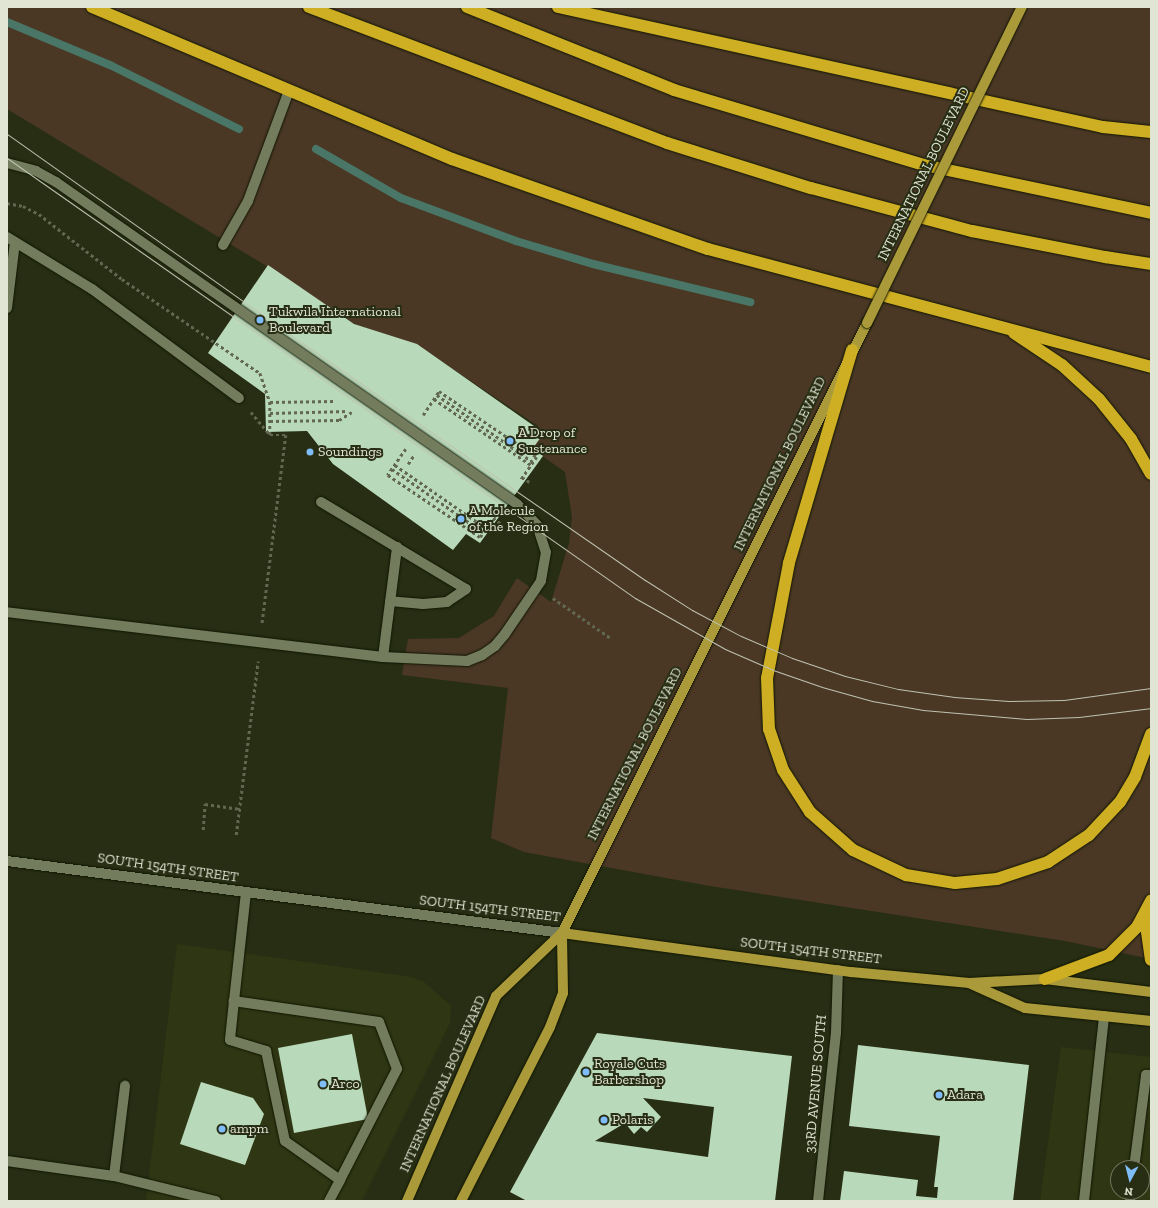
<!DOCTYPE html>
<html>
<head>
<meta charset="utf-8">
<style>
	body { margin:0 }
	#map { position:relative; width:1158px; height:1208px; overflow:hidden; background:#282e13; font-family:"Zilla Slab",serif }
	div>[style] { position:absolute }
	.built>* { inset:0; background:#2f3613 }
	.green>* { inset:0; background:#4a3825 }
	.stream>* { height:8px; margin:-4px; padding:0 4px; transform-origin:4px; border-radius:4px; background:#497667 }
	.building>* { inset:0; background:#b9daba }
	.path>* { height:2.5px; margin-top:-1.25px; transform-origin:0; background:repeating-linear-gradient(90deg,#626850 0 3px,transparent 0 6px) }
	.roads { filter:drop-shadow(0 0 1px #111600) drop-shadow(0 0 1px #111600) }
	.service>* { height:10px; margin:-5px; padding:0 5px; transform-origin:5px; border-radius:5px; background:#747c5e }
	.tertiary>* { height:10px; margin:-5px; padding:0 5px; transform-origin:5px; border-radius:5px; background:#747c5e }
	.primary>* { height:10px; margin:-5px; padding:0 5px; transform-origin:5px; border-radius:5px; background:#aa9a3a }
	.motorway>* { height:12px; margin:-6px; padding:0 6px; transform-origin:6px; border-radius:6px; background:#ceae22 }
	.tram>* { height:1px; margin:-0.5px; padding:0 0.5px; transform-origin:0.5px; border-radius:0.5px; background:#bec3b0 }
	.bridges { filter:drop-shadow(0 0 1px #111600) drop-shadow(0 0 1px #111600) }
	.primary-bridge>* { height:10px; margin:-5px; padding:0 5px; transform-origin:5px; border-radius:5px; background:#aa9a3a }
	.dots>* { width:11px; height:11px; translate:-50% -50%; box-sizing:border-box; border:2px solid #282e13; border-radius:50% }
	span { translate:-50% -50%; white-space:nowrap; text-align:center; line-height:1.15; -webkit-text-stroke:4px #282e13; paint-order:stroke }
	.street-label { font-size:14px; color:#e0e5d4 }
	.poi-label { font-size:14px; color:#e0e5d4 }
	.left { translate:0 -50%; text-align:left }
	.frame { position:absolute; inset:0; border:8px solid #e0e5d4; pointer-events:none }
	.north { position:absolute; left:1110px; top:1160px; width:40px; height:40px; box-sizing:border-box; background:#282e13; border:1px solid #727760; border-radius:50%; rotate:187deg; font-size:11px; font-weight:700; line-height:16px; text-align:center; color:#e0e5d4 }
	.north::after { content:''; display:block; margin:auto; width:14px; height:18px; background:#7ebdf9; clip-path:polygon(50% 0,100% 100%,50% 72%,0 100%) }
</style>
</head>
<body>
<div id="map">
	<div class="built">
		<div style="clip-path:polygon(177px 944px,412px 977px,424px 982px,451px 1006px,450px 1023px,362px 1201px,146px 1201px)"></div>
		<div style="clip-path:polygon(evenodd,1061px 1047px,1151px 1057px,1151px 1201px,1040px 1201px,1061px 1047px,1118px 1168px,1142px 1168px,1142px 1192px,1118px 1192px,1118px 1168px)"></div>
	</div>
	<div class="green">
		<div style="clip-path:polygon(7px 7px,1151px 7px,1151px 959px,1065px 941px,710px 886px,524px 852px,491px 838px,508px 688px,402px 675px,408px 639px,459px 638px,494px 616px,517px 578px,551px 602px,569px 543px,572px 517px,565px 472px,525px 444px,538px 426px,417px 345px,355px 325px,268px 267px,7px 109px)"></div>
	</div>
	<div class="stream">
		<div style="left:7px;top:22px;width:112px;rotate:22.7deg"></div>
		<div style="left:110px;top:65px;width:144px;rotate:26.4deg"></div>
		<div style="left:316px;top:149px;width:98px;rotate:30deg"></div>
		<div style="left:401px;top:198px;width:123px;rotate:20.5deg"></div>
		<div style="left:516px;top:241px;width:80px;rotate:16.6deg"></div>
		<div style="left:593px;top:264px;width:162px;rotate:13.6deg"></div>
	</div>
	<div class="building">
		<div style="clip-path:polygon(268px 265px,354px 324px,417px 344px,544px 433px,533px 448px,543px 456px,480px 543px,466px 534px,453px 550px,333px 464px,307px 431px,266px 432px,265px 394px,208px 353px)"></div>
		<div style="clip-path:polygon(evenodd,597px 1033px,792px 1056px,775px 1201px,527px 1201px,510px 1192px,597px 1033px,643px 1098px,714px 1107px,708px 1157px,595px 1141px,625px 1123px,634px 1134px,641px 1127px,647px 1132px,661px 1117px,643px 1098px)"></div>
		<div style="clip-path:polygon(352px 1034px,368px 1119px,294px 1133px,278px 1048px)"></div>
		<div style="clip-path:polygon(858px 1045px,1029px 1065px,1013px 1201px,840px 1201px,844px 1171px,918px 1180px,916px 1196px,937px 1198px,938px 1187px,934px 1187px,940px 1136px,849px 1126px)"></div>
		<div style="clip-path:polygon(201px 1082px,253px 1098px,264px 1114px,245px 1165px,180px 1144px)"></div>
	</div>
	<div class="path">
		<div style="left:7px;top:203px;width:16px;rotate:11deg"></div>
		<div style="left:23px;top:206px;width:18px;rotate:27deg"></div>
		<div style="left:39px;top:214px;width:105px;rotate:38.1deg"></div>
		<div style="left:122px;top:279px;width:167px;rotate:34.3deg"></div>
		<div style="left:260px;top:373px;width:31px;rotate:71deg"></div>
		<div style="left:270px;top:402px;width:33px;rotate:90deg"></div>
		<div style="left:270px;top:435px;width:16px"></div>
		<div style="left:286px;top:435px;width:191px;rotate:97.2deg"></div>
		<div style="left:437px;top:395px;width:117px;rotate:34.9deg"></div>
		<div style="left:434px;top:399px;width:117px;rotate:34.2deg"></div>
		<div style="left:270px;top:402px;width:64px;rotate:-0.9deg"></div>
		<div style="left:251px;top:412px;width:30px;rotate:50deg"></div>
		<div style="left:270px;top:413px;width:78px;rotate:-1.5deg"></div>
		<div style="left:423px;top:415px;width:29px;rotate:-56deg"></div>
		<div style="left:439px;top:391px;width:118px;rotate:34deg"></div>
		<div style="left:537px;top:457px;width:29px;rotate:125deg"></div>
		<div style="left:270px;top:421px;width:69px;rotate:-0.8deg"></div>
		<div style="left:339px;top:420px;width:15px;rotate:-32deg"></div>
		<div style="left:406px;top:449px;width:32px;rotate:125deg"></div>
		<div style="left:388px;top:475px;width:111px;rotate:34deg"></div>
		<div style="left:480px;top:537px;width:29px;rotate:-55deg"></div>
		<div style="left:408px;top:464px;width:11px;rotate:-56deg"></div>
		<div style="left:395px;top:465px;width:111px;rotate:34.7deg"></div>
		<div style="left:392px;top:469px;width:111px;rotate:34.7deg"></div>
		<div style="left:522px;top:477px;width:11px;rotate:34deg"></div>
		<div style="left:493px;top:518px;width:12px;rotate:35deg"></div>
		<div style="left:553px;top:598px;width:72px;rotate:34.8deg"></div>
		<div style="left:203px;top:830px;width:26px;rotate:-86deg"></div>
		<div style="left:205px;top:804px;width:34px;rotate:8deg"></div>
		<div style="left:236px;top:835px;width:175px;rotate:-82.8deg"></div>
	</div>
	<div class="roads">
		<div class="service">
			<div style="left:7px;top:163px;width:30px;rotate:15deg"></div>
			<div style="left:36px;top:171px;width:23px;rotate:29deg"></div>
			<div style="left:56px;top:182px;width:562px;rotate:34.93deg"></div>
			<div style="left:517px;top:504px;width:29px;rotate:46deg"></div>
			<div style="left:537px;top:525px;width:28px;rotate:72deg"></div>
			<div style="left:546px;top:552px;width:29px;rotate:100deg"></div>
			<div style="left:541px;top:581px;width:64px;rotate:124.2deg"></div>
			<div style="left:505px;top:634px;width:16px;rotate:130deg"></div>
			<div style="left:495px;top:646px;width:16px;rotate:145deg"></div>
			<div style="left:482px;top:655px;width:16px;rotate:158deg"></div>
			<div style="left:467px;top:661px;width:84px;rotate:-177.3deg"></div>
			<div style="left:383px;top:657px;width:379px;rotate:-173.2deg"></div>
			<div style="left:7px;top:237px;width:100px;rotate:31.5deg"></div>
			<div style="left:92px;top:289px;width:183px;rotate:36.6deg"></div>
			<div style="left:223px;top:245px;width:51px;rotate:-60.4deg"></div>
			<div style="left:248px;top:201px;width:117px;rotate:-69.6deg"></div>
			<div style="left:7px;top:308px;width:66px;rotate:-83.1deg"></div>
			<div style="left:321px;top:502px;width:169px;rotate:31deg"></div>
			<div style="left:466px;top:589px;width:23px;rotate:146deg"></div>
			<div style="left:447px;top:602px;width:24px;rotate:175deg"></div>
			<div style="left:423px;top:604px;width:33px;rotate:-175deg"></div>
			<div style="left:383px;top:657px;width:111px;rotate:-82.7deg"></div>
			<div style="left:234px;top:1001px;width:109px;rotate:-83.7deg"></div>
			<div style="left:7px;top:1161px;width:108px;rotate:8deg"></div>
			<div style="left:114px;top:1176px;width:105px;rotate:13.8deg"></div>
			<div style="left:1134px;top:1168px;width:94px;rotate:-82.6deg"></div>
			<div style="left:1146px;top:1075px;width:5px"></div>
			<div style="left:114px;top:1176px;width:91px;rotate:-83deg"></div>
			<div style="left:329px;top:1201px;width:24px;rotate:-62deg"></div>
			<div style="left:340px;top:1180px;width:125px;rotate:-62.8deg"></div>
			<div style="left:397px;top:1069px;width:50px;rotate:-111deg"></div>
			<div style="left:379px;top:1022px;width:147px;rotate:-171.8deg"></div>
			<div style="left:234px;top:1001px;width:39px;rotate:96deg"></div>
			<div style="left:230px;top:1040px;width:38px;rotate:17deg"></div>
			<div style="left:266px;top:1051px;width:92px;rotate:78.1deg"></div>
			<div style="left:285px;top:1141px;width:67px;rotate:35.3deg"></div>
			<div style="left:818px;top:1201px;width:169px;rotate:-83.9deg"></div>
			<div style="left:836px;top:1033px;width:63px;rotate:-88.2deg"></div>
			<div style="left:1084px;top:1201px;width:186px;rotate:-83.8deg"></div>
			<div style="left:1130px;top:1201px;width:9px;rotate:-84deg"></div>
		</div>
		<div class="tertiary">
			<div style="left:7px;top:861px;width:560px;rotate:7.39deg"></div>
		</div>
		<div class="primary">
			<div style="left:562px;top:933px;width:292px;rotate:7.7deg"></div>
			<div style="left:851px;top:972px;width:119px;rotate:5.3deg"></div>
			<div style="left:969px;top:983px;width:76px;rotate:-3deg"></div>
			<div style="left:1045px;top:979px;width:107px;rotate:7deg"></div>
			<div style="left:971px;top:984px;width:59px;rotate:24deg"></div>
			<div style="left:1025px;top:1008px;width:127px;rotate:5.9deg"></div>
			<div style="left:407px;top:1201px;width:223px;rotate:-66.5deg"></div>
			<div style="left:496px;top:996px;width:91px;rotate:-43.7deg"></div>
			<div style="left:562px;top:933px;width:682px;rotate:-63.43deg"></div>
			<div style="left:461px;top:1201px;width:195px;rotate:-62.9deg"></div>
			<div style="left:550px;top:1027px;width:36px;rotate:-69deg"></div>
			<div style="left:563px;top:993px;width:60px;rotate:-91deg"></div>
		</div>
		<div class="motorway">
			<div style="left:92px;top:7px;width:391px;rotate:22.9deg"></div>
			<div style="left:452px;top:159px;width:271px;rotate:19.4deg"></div>
			<div style="left:708px;top:249px;width:458px;rotate:14.9deg"></div>
			<div style="left:309px;top:7px;width:383px;rotate:20.8deg"></div>
			<div style="left:667px;top:143px;width:151px;rotate:17.4deg"></div>
			<div style="left:811px;top:188px;width:167px;rotate:15deg"></div>
			<div style="left:972px;top:231px;width:136px;rotate:11.1deg"></div>
			<div style="left:1105px;top:257px;width:47px;rotate:8.7deg"></div>
			<div style="left:467px;top:7px;width:223px;rotate:21.8deg"></div>
			<div style="left:674px;top:90px;width:261px;rotate:16.7deg"></div>
			<div style="left:924px;top:165px;width:232px;rotate:11.9deg"></div>
			<div style="left:558px;top:7px;width:558px;rotate:12.42deg"></div>
			<div style="left:1103px;top:127px;width:48px;rotate:5.9deg"></div>
			<div style="left:1014px;top:333px;width:58px;rotate:33.7deg"></div>
			<div style="left:1062px;top:365px;width:50px;rotate:42.6deg"></div>
			<div style="left:1099px;top:399px;width:51px;rotate:51.3deg"></div>
			<div style="left:1131px;top:439px;width:40px;rotate:60.3deg"></div>
			<div style="left:852px;top:350px;width:222px;rotate:106.5deg"></div>
			<div style="left:789px;top:563px;width:117px;rotate:100.8deg"></div>
			<div style="left:767px;top:678px;width:51px;rotate:87.8deg"></div>
			<div style="left:769px;top:729px;width:43px;rotate:71.1deg"></div>
			<div style="left:783px;top:770px;width:50px;rotate:57.3deg"></div>
			<div style="left:810px;top:812px;width:57px;rotate:41.5deg"></div>
			<div style="left:853px;top:850px;width:59px;rotate:25.3deg"></div>
			<div style="left:906px;top:875px;width:50px;rotate:9.3deg"></div>
			<div style="left:955px;top:883px;width:42px;rotate:-5.4deg"></div>
			<div style="left:997px;top:879px;width:54px;rotate:-18.4deg"></div>
			<div style="left:1048px;top:862px;width:49px;rotate:-33.4deg"></div>
			<div style="left:1089px;top:835px;width:45px;rotate:-46.8deg"></div>
			<div style="left:1120px;top:802px;width:29px;rotate:-59deg"></div>
			<div style="left:1135px;top:777px;width:46px;rotate:-69.6deg"></div>
			<div style="left:1150px;top:908px;width:24px;rotate:97deg"></div>
			<div style="left:1147px;top:932px;width:28px;rotate:82deg"></div>
			<div style="left:1045px;top:979px;width:68px;rotate:-20.6deg"></div>
			<div style="left:1109px;top:955px;width:40px;rotate:-45deg"></div>
			<div style="left:1137px;top:927px;width:30px;rotate:-62deg"></div>
		</div>
	</div>
	<div class="tram">
		<div style="left:7px;top:134px;width:364px;rotate:35.3deg"></div>
		<div style="left:304px;top:344px;width:415px;rotate:34.7deg"></div>
		<div style="left:645px;top:580px;width:56px;rotate:32.6deg"></div>
		<div style="left:692px;top:610px;width:55px;rotate:28deg"></div>
		<div style="left:741px;top:636px;width:56px;rotate:23.3deg"></div>
		<div style="left:792px;top:658px;width:56px;rotate:18.8deg"></div>
		<div style="left:845px;top:676px;width:55px;rotate:13.8deg"></div>
		<div style="left:898px;top:689px;width:57px;rotate:8.1deg"></div>
		<div style="left:954px;top:697px;width:55px;rotate:4.2deg"></div>
		<div style="left:1009px;top:701px;width:55px;rotate:-1deg"></div>
		<div style="left:1064px;top:700px;width:88px;rotate:-7.9deg"></div>
		<div style="left:7px;top:158px;width:767px;rotate:35.02deg"></div>
		<div style="left:635px;top:598px;width:103px;rotate:29.5deg"></div>
		<div style="left:725px;top:649px;width:52px;rotate:23.6deg"></div>
		<div style="left:773px;top:670px;width:52px;rotate:19.1deg"></div>
		<div style="left:822px;top:687px;width:52px;rotate:15.6deg"></div>
		<div style="left:872px;top:701px;width:52px;rotate:10deg"></div>
		<div style="left:923px;top:710px;width:104px;rotate:4.9deg"></div>
		<div style="left:1027px;top:719px;width:52px;rotate:-2.2deg"></div>
		<div style="left:1079px;top:717px;width:73px;rotate:-7.1deg"></div>
	</div>
	<div class="bridges">
		<div class="primary-bridge">
			<div style="left:867px;top:323px;width:352px;rotate:-63.9deg"></div>
		</div>
	</div>
	<div class="dots">
		<div style="left:260px;top:320px;background:#7ebdf9"></div>
		<div style="left:510px;top:441px;background:#7ebdf9"></div>
		<div style="left:310px;top:452px;background:#7ebdf9"></div>
		<div style="left:461px;top:519px;background:#7ebdf9"></div>
		<div style="left:586px;top:1072px;background:#7ebdf9"></div>
		<div style="left:323px;top:1084px;background:#7ebdf9"></div>
		<div style="left:939px;top:1095px;background:#7ebdf9"></div>
		<div style="left:604px;top:1120px;background:#7ebdf9"></div>
		<div style="left:222px;top:1129px;background:#7ebdf9"></div>
	</div>
	<div class="street-label">
		<span style="left:924px;top:174px;rotate:-64deg">INTERNATIONAL BOULEVARD</span>
		<span style="left:780px;top:464px;rotate:-64deg">INTERNATIONAL BOULEVARD</span>
		<span style="left:635px;top:754px;rotate:-63deg">INTERNATIONAL BOULEVARD</span>
		<span style="left:168px;top:868px;rotate:8deg">SOUTH 154TH STREET</span>
		<span style="left:490px;top:909px;rotate:7deg">SOUTH 154TH STREET</span>
		<span style="left:811px;top:951px;rotate:7deg">SOUTH 154TH STREET</span>
		<span style="left:443px;top:1084px;rotate:-66deg">INTERNATIONAL BOULEVARD</span>
		<span style="left:816px;top:1084px;rotate:-85deg">33RD AVENUE SOUTH</span>
	</div>
	<div class="poi-label">
		<span class="left" style="left:269px;top:320px">Tukwila International<br>Boulevard</span>
		<span class="left" style="left:518px;top:441px">A Drop of<br>Sustenance</span>
		<span class="left" style="left:318px;top:452px">Soundings</span>
		<span class="left" style="left:469px;top:519px">A Molecule<br>of the Region</span>
		<span class="left" style="left:594px;top:1072px">Royale Cuts<br>Barbershop</span>
		<span class="left" style="left:331px;top:1084px">Arco</span>
		<span class="left" style="left:947px;top:1095px">Adara</span>
		<span class="left" style="left:612px;top:1120px">Polaris</span>
		<span class="left" style="left:230px;top:1129px">ampm</span>
	</div>
	<div class="frame"></div>
	<div class="north">N</div>
</div>
</body>
</html>
